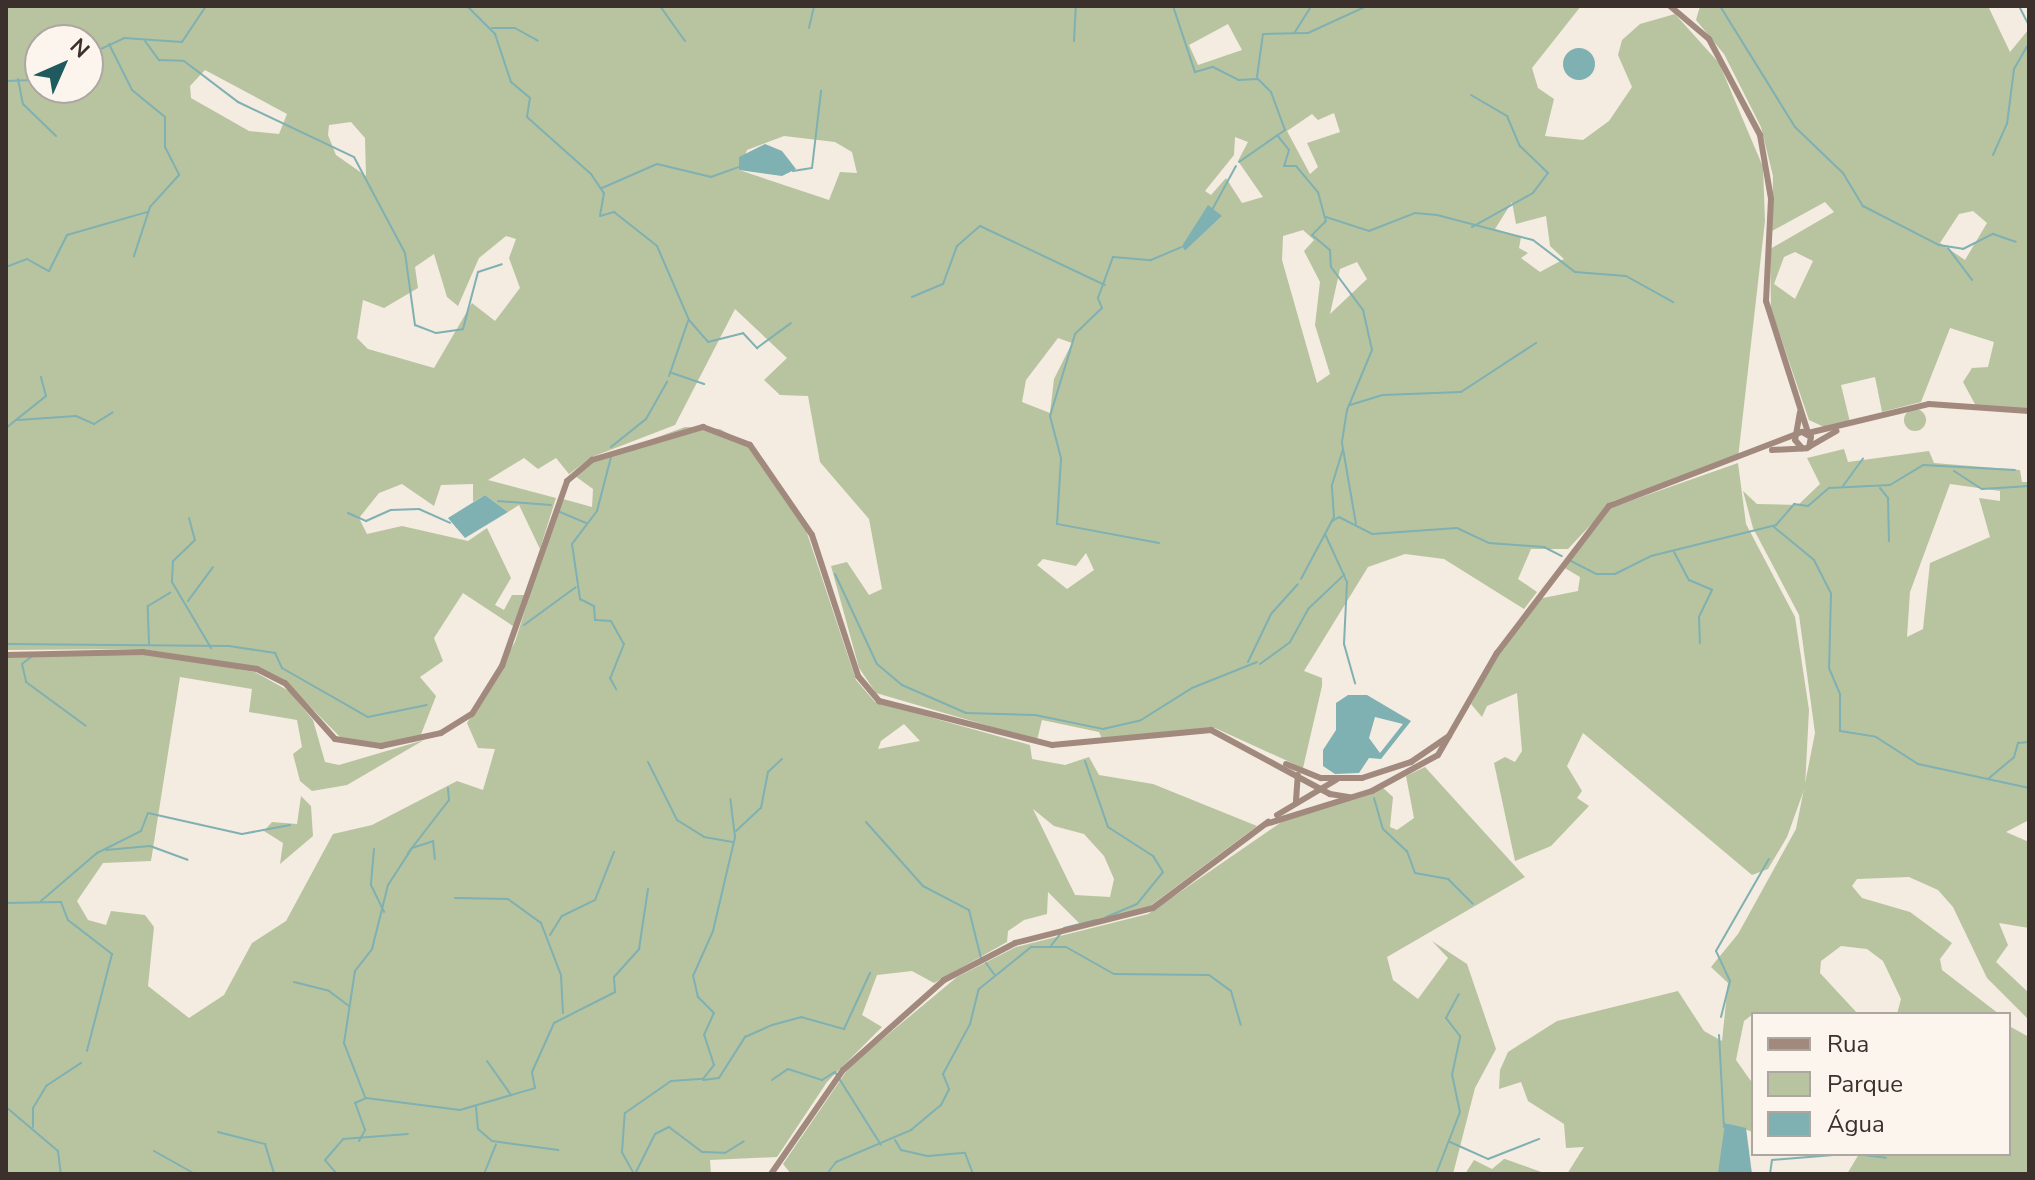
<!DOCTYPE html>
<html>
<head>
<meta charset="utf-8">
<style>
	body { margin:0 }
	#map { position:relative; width:2035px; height:1180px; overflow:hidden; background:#f4ebe1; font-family:"Nunito Sans",sans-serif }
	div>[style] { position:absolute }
	.green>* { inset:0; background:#b8c4a0 }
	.round { border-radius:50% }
	.water>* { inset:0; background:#7fb0b2 }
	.stream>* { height:2px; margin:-1px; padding:0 1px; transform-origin:1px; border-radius:1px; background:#7fb0b2 }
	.secondary>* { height:6px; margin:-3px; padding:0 3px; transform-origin:3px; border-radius:3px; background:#a18a7d }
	span { translate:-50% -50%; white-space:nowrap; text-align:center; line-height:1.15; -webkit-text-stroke:7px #fbf5ee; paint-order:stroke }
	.frame { position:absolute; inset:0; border:8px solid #3b302b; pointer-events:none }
	.legend { position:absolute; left:1751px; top:1012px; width:260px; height:144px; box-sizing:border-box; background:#fbf5ee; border:2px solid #aea6a0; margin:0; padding:10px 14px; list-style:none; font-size:24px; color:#3b302b }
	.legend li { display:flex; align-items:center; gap:16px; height:40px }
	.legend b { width:40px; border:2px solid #aea6a0 }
	.north { position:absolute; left:24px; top:24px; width:80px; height:80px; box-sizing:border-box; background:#fbf5ee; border:2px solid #aea6a0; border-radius:50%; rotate:45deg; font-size:22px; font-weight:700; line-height:32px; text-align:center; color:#3b302b }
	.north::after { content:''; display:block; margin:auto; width:28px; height:36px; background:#1f5a5e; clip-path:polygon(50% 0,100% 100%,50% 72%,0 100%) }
</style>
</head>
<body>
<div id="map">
	<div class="green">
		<div style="clip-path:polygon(evenodd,6px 6px,1581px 6px,1532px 68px,1538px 88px,1554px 99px,1545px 136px,1583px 140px,1609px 121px,1632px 87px,1618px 55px,1622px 40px,1640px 24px,1675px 14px,1719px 63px,1763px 167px,1765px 221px,1738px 458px,1613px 501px,1568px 549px,1531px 549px,1518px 579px,1537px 592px,1524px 609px,1444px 559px,1405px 554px,1368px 567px,1304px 671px,1322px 678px,1322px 686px,1303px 768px,1215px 728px,1102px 739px,1099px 732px,1042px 720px,1037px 740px,876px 693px,859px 668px,831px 566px,847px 562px,869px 595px,882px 589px,869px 519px,820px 462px,808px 396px,780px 395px,764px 380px,787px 358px,735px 309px,675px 425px,592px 457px,569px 474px,556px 458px,538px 469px,524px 458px,488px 480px,556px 498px,540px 549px,519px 505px,508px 512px,485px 495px,473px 502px,473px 484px,441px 485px,434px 506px,402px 484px,379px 493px,359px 518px,367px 534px,402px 526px,468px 541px,487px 528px,511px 578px,495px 605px,504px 610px,512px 595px,526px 595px,516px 628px,463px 593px,434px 638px,443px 661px,420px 677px,436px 696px,420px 737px,386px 745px,340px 737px,292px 688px,251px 666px,143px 649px,6px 650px,6px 6px,1228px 24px,1242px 50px,1198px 65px,1189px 45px,1228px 24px,6px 6px,40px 40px,88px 40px,88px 88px,40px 88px,40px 40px,6px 6px,205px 70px,287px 114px,279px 134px,249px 131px,191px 98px,190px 86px,205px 70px,6px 6px,1334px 113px,1340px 132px,1307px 143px,1318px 167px,1310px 174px,1287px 131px,1312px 114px,1318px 120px,1334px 113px,6px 6px,351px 122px,365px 138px,366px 176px,336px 155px,328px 135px,329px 125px,351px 122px,6px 6px,784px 136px,835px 142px,852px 152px,857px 173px,840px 172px,829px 200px,739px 170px,747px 150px,784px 136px,6px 6px,1235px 137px,1248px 142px,1238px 161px,1263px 197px,1242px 203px,1226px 178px,1211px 195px,1205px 191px,1234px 155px,1235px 137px,6px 6px,1512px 202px,1516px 224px,1546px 216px,1550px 246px,1564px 259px,1540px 272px,1521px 258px,1528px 253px,1519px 248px,1521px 237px,1495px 229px,1512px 202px,6px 6px,1208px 206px,1221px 217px,1185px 251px,1183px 246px,1208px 206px,6px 6px,1303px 230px,1314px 240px,1304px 251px,1320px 282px,1315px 325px,1330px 374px,1317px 383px,1282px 260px,1283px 236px,1303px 230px,6px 6px,506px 236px,516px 239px,509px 258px,520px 288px,495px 321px,472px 303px,434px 368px,368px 349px,357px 338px,363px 300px,384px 308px,418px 288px,415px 267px,434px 254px,447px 297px,458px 306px,479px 258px,506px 236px,6px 6px,1357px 262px,1367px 279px,1330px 314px,1340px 269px,1357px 262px,6px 6px,1058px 338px,1072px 343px,1054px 379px,1050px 413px,1022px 402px,1026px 380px,1058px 338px,6px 6px,1086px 553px,1094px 570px,1067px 589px,1037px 565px,1043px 559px,1076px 566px,1086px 553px)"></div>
		<div style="clip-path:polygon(evenodd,1700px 6px,1988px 6px,2010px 52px,2029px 29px,2029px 411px,1976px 406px,1963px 382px,1972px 368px,1988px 367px,1994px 342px,1950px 328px,1921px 402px,1882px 412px,1875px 377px,1841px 385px,1850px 422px,1824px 427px,1809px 420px,1771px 309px,1770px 249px,1834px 212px,1825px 202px,1772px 231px,1773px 176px,1761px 127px,1724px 54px,1696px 20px,1700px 6px,1973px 211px,1987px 223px,1965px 260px,1940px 243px,1959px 214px,1973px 211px,1700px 6px,1795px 252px,1813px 261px,1795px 299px,1774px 284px,1784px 257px,1795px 252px)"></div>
		<div class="round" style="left:1904px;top:409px;width:22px;height:22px"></div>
		<div style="clip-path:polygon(evenodd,685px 427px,720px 429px,747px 444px,806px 530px,856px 680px,875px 702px,1030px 745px,1032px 759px,1065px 765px,1089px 757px,1099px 775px,1153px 784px,1257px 826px,1146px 909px,1081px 925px,1048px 892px,1047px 914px,1024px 920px,1008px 931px,1007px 942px,934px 983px,912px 971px,877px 975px,862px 1015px,882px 1027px,827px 1082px,777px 1157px,710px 1160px,711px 1174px,6px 1174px,6px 656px,143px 653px,255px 672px,289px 691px,313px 720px,325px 762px,339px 765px,424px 740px,347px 785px,312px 791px,300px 781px,293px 754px,302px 747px,297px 720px,249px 712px,252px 689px,180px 677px,151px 861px,103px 863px,77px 901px,88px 920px,106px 925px,111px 911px,145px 915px,154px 927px,148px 986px,189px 1018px,224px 995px,252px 943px,286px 921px,333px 834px,372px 825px,457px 781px,483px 790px,495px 749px,478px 748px,467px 723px,515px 642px,558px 505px,563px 499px,592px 507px,593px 489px,575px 476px,593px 461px,685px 427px,904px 724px,920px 741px,878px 749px,881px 741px,904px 724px,685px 427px,1033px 809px,1054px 826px,1084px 834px,1104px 856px,1114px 879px,1110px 897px,1075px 895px,1033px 809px)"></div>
		<div style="clip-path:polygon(evenodd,1844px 449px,1848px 462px,1929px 451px,1934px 463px,2020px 470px,2022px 482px,2029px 482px,2029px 820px,2006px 832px,2029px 842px,2029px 928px,1999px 923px,2008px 945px,1996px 962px,2029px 993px,2029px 1020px,1987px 978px,1953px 907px,1938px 890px,1909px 877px,1857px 879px,1852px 886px,1862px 898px,1910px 912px,1952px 943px,1940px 959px,1942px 970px,1999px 1014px,1897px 1014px,1901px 999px,1883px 961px,1867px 949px,1841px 946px,1821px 961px,1820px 973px,1858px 1014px,1753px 1014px,1744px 1021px,1736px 1060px,1753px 1084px,1753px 1132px,1726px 1123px,1719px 1174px,1567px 1174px,1584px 1147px,1566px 1148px,1564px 1124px,1528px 1101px,1521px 1082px,1499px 1089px,1500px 1070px,1508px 1052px,1557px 1021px,1678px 991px,1704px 1031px,1722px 1041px,1728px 983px,1711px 967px,1738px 934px,1796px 829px,1815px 733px,1799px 615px,1753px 528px,1743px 491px,1757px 504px,1798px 505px,1820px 484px,1807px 458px,1844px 449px,1950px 484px,2000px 491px,2000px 501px,1979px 498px,1990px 537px,1930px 563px,1923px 629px,1907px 637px,1910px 592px,1950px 484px)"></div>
		<div style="clip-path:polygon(1738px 463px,1746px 524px,1795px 617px,1809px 710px,1805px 787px,1787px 837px,1768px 869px,1752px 875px,1583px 733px,1567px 766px,1582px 791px,1577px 798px,1589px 806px,1551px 846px,1515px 861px,1494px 763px,1505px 757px,1515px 762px,1522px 751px,1517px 693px,1487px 706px,1482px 717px,1471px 704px,1493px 660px,1538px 599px,1578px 591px,1580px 577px,1563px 567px,1610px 508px)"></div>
		<div style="clip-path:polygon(1425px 767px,1525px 877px,1387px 957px,1393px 980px,1418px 999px,1448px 958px,1432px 941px,1467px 964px,1496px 1049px,1475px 1088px,1453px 1174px,791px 1174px,783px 1164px,850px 1066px,957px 977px,1016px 947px,1148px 914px,1283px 821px,1383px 788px,1393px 797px,1390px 827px,1397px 830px,1414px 818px,1406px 776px)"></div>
		<div style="clip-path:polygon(301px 796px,311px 806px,313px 836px,280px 864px,283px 843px,264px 831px,272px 822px,297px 824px)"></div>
		<div style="clip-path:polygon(2009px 1026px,2029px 1037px,2029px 1174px,1847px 1174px,1859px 1154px,2009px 1154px)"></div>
		<div style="clip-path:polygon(1504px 1159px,1505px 1159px,1547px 1174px,1465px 1174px,1474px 1160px,1492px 1169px)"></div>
	</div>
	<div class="water">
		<div class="round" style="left:1563px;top:48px;width:32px;height:32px"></div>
		<div style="clip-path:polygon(765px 144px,782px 151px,796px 169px,782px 176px,739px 170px,739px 157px)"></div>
		<div style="clip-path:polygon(1208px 205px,1222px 216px,1185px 251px,1182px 246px)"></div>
		<div style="clip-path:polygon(485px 495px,508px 512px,465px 538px,448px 518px)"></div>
		<div style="clip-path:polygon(evenodd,1348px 695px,1367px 695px,1411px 721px,1381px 759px,1369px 758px,1359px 773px,1335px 774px,1323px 766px,1323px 750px,1336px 730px,1336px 703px,1348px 695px,1375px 717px,1403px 724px,1380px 753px,1369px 738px,1375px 717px)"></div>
		<div style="clip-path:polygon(1725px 1123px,1746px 1128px,1752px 1174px,1718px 1173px)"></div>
	</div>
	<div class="stream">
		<div style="left:209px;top:6px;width:21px"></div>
		<div style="left:467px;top:6px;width:40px;rotate:45deg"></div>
		<div style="left:495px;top:34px;width:51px;rotate:71.6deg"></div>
		<div style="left:511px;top:82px;width:25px;rotate:40deg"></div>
		<div style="left:530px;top:98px;width:19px;rotate:99deg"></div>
		<div style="left:527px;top:117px;width:86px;rotate:41.7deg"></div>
		<div style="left:591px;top:174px;width:23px;rotate:56deg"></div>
		<div style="left:604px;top:193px;width:23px;rotate:100deg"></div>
		<div style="left:600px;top:216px;width:15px;rotate:-16deg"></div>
		<div style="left:614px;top:212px;width:55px;rotate:38.3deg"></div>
		<div style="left:657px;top:246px;width:81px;rotate:66.6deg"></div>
		<div style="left:689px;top:320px;width:29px;rotate:49deg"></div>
		<div style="left:708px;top:342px;width:36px;rotate:-14deg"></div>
		<div style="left:743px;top:333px;width:21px;rotate:47deg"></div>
		<div style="left:757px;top:348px;width:42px;rotate:-36.3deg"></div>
		<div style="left:660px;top:6px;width:43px;rotate:54.5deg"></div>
		<div style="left:1173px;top:6px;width:70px;rotate:71.6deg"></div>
		<div style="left:1195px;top:72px;width:19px;rotate:-16deg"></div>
		<div style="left:1213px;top:67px;width:28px;rotate:27deg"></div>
		<div style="left:1238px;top:80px;width:20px;rotate:-3deg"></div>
		<div style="left:1258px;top:79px;width:18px;rotate:45deg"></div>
		<div style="left:1271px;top:92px;width:40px;rotate:69.8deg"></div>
		<div style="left:1285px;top:130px;width:56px;rotate:145.2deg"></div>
		<div style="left:1720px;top:6px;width:142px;rotate:58.2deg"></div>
		<div style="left:1795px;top:127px;width:66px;rotate:43.8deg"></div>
		<div style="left:1843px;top:173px;width:39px;rotate:59deg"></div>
		<div style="left:1863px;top:206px;width:85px;rotate:27.2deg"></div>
		<div style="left:1939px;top:245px;width:24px;rotate:9deg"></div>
		<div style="left:1963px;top:249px;width:34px;rotate:-27deg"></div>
		<div style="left:1993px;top:234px;width:24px;rotate:19deg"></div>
		<div style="left:2019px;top:6px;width:22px;rotate:63deg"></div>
		<div style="left:492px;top:28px;width:23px"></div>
		<div style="left:515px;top:28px;width:26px;rotate:29deg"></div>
		<div style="left:809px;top:28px;width:23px;rotate:-77deg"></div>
		<div style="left:1295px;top:32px;width:31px;rotate:-58deg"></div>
		<div style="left:145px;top:41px;width:24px;rotate:54deg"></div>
		<div style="left:159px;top:60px;width:25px;rotate:2deg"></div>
		<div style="left:184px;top:61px;width:68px;rotate:37.2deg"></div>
		<div style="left:238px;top:102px;width:128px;rotate:25.4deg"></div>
		<div style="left:354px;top:157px;width:109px;rotate:62deg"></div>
		<div style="left:405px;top:253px;width:73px;rotate:82.1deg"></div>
		<div style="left:415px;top:325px;width:22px;rotate:21deg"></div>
		<div style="left:436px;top:333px;width:27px;rotate:-8deg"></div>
		<div style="left:463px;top:329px;width:59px;rotate:-75.3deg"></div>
		<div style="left:478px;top:272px;width:25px;rotate:-18deg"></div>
		<div style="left:1074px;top:41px;width:35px;rotate:-87deg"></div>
		<div style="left:109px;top:44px;width:51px;rotate:63.4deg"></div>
		<div style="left:132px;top:90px;width:43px;rotate:39.3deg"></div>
		<div style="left:165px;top:117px;width:30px;rotate:90deg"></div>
		<div style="left:165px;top:147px;width:31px;rotate:63deg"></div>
		<div style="left:179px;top:175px;width:43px;rotate:132.2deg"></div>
		<div style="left:150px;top:207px;width:52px;rotate:108.1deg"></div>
		<div style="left:88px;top:55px;width:40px;rotate:-25deg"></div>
		<div style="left:124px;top:38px;width:58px;rotate:3.9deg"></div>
		<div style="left:182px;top:42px;width:43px;rotate:-56.3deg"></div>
		<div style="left:1257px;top:77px;width:43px;rotate:-82.1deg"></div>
		<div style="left:1263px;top:34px;width:45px;rotate:-1.3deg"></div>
		<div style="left:1308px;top:33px;width:65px;rotate:-24.6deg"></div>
		<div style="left:18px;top:79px;width:25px;rotate:79deg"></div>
		<div style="left:23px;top:104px;width:46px;rotate:44.1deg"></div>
		<div style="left:6px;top:81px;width:34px;rotate:-2deg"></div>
		<div style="left:1471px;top:95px;width:42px;rotate:30.3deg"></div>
		<div style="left:1507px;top:116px;width:33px;rotate:67deg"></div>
		<div style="left:1520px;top:146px;width:39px;rotate:44deg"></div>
		<div style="left:1548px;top:173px;width:25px;rotate:127deg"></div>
		<div style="left:1533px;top:193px;width:70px;rotate:150.9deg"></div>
		<div style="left:1277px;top:135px;width:19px;rotate:51deg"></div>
		<div style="left:1289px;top:150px;width:17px;rotate:107deg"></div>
		<div style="left:1284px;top:166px;width:12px"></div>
		<div style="left:1296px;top:166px;width:34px;rotate:50deg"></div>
		<div style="left:1318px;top:192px;width:30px;rotate:75deg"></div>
		<div style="left:1326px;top:221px;width:20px;rotate:135deg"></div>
		<div style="left:1312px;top:235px;width:23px;rotate:40deg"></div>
		<div style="left:1330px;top:250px;width:17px;rotate:87deg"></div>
		<div style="left:1331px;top:267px;width:54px;rotate:53.3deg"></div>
		<div style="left:1363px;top:310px;width:41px;rotate:77.3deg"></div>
		<div style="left:1372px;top:350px;width:65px;rotate:112.6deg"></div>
		<div style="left:1347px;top:410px;width:33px;rotate:99deg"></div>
		<div style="left:1342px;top:443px;width:82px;rotate:80.2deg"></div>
		<div style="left:1993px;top:155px;width:34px;rotate:-66deg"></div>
		<div style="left:2007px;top:124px;width:55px;rotate:-82.7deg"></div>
		<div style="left:2014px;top:69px;width:30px;rotate:-60deg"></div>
		<div style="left:793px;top:171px;width:19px;rotate:-9deg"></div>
		<div style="left:812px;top:168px;width:78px;rotate:-83.3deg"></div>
		<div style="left:602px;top:188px;width:60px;rotate:-23.6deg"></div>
		<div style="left:657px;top:164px;width:56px;rotate:13.5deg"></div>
		<div style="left:711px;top:177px;width:29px;rotate:-20deg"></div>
		<div style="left:1212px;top:210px;width:50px;rotate:-61.4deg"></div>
		<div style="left:1326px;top:217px;width:45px;rotate:18deg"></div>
		<div style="left:1369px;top:231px;width:49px;rotate:-21.4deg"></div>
		<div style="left:1415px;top:213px;width:22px;rotate:5deg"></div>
		<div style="left:1437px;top:215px;width:99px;rotate:14.6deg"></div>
		<div style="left:1533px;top:240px;width:53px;rotate:37.3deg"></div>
		<div style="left:1575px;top:272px;width:51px;rotate:4.5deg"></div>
		<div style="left:1626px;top:276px;width:54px;rotate:29deg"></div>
		<div style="left:1948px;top:248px;width:40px;rotate:53deg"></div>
		<div style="left:6px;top:267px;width:22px;rotate:-21deg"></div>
		<div style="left:27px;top:259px;width:25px;rotate:29deg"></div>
		<div style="left:49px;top:271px;width:40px;rotate:-63.4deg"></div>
		<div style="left:67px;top:235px;width:83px;rotate:-16deg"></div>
		<div style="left:912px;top:297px;width:34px;rotate:-23deg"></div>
		<div style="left:943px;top:284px;width:40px;rotate:-69.8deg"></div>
		<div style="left:957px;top:246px;width:30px;rotate:-41deg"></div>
		<div style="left:980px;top:226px;width:138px;rotate:25.3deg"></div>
		<div style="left:672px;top:373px;width:34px;rotate:19deg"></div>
		<div style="left:669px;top:376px;width:58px;rotate:-70.9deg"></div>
		<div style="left:1350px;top:405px;width:34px;rotate:-17deg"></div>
		<div style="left:1383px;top:395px;width:78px;rotate:-2.2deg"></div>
		<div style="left:1461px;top:392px;width:90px;rotate:-33.2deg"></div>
		<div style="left:18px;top:420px;width:58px;rotate:-3.9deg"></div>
		<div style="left:76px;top:416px;width:20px;rotate:24deg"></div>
		<div style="left:94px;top:424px;width:22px;rotate:-32deg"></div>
		<div style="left:6px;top:428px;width:51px;rotate:-38.7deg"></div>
		<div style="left:46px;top:396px;width:20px;rotate:-105deg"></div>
		<div style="left:611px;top:447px;width:45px;rotate:-38.7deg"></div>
		<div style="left:646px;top:419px;width:43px;rotate:-60.4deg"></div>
		<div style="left:611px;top:457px;width:56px;rotate:104.5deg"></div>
		<div style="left:597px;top:511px;width:41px;rotate:127.1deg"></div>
		<div style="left:572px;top:544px;width:56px;rotate:81.7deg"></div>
		<div style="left:580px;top:599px;width:16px;rotate:27deg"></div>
		<div style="left:594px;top:606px;width:14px;rotate:86deg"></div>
		<div style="left:595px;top:620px;width:16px;rotate:4deg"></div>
		<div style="left:611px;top:621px;width:26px;rotate:61deg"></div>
		<div style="left:624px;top:644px;width:37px;rotate:112deg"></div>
		<div style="left:610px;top:678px;width:13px;rotate:61deg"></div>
		<div style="left:1954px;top:471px;width:33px;rotate:33deg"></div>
		<div style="left:1982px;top:489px;width:47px;rotate:-3.7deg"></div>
		<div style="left:1843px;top:486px;width:34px;rotate:-54deg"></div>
		<div style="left:1880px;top:488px;width:13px;rotate:51deg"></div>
		<div style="left:1888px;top:498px;width:43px;rotate:88.7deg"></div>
		<div style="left:498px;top:501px;width:53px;rotate:4.3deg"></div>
		<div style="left:560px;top:512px;width:28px;rotate:23deg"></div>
		<div style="left:348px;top:513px;width:20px;rotate:24deg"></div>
		<div style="left:366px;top:521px;width:27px;rotate:-24deg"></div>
		<div style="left:391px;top:510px;width:28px;rotate:-2deg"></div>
		<div style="left:419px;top:509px;width:34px;rotate:24deg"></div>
		<div style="left:189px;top:518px;width:23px;rotate:75deg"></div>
		<div style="left:195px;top:540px;width:30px;rotate:136deg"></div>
		<div style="left:173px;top:561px;width:21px;rotate:93deg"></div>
		<div style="left:172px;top:582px;width:77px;rotate:59.4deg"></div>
		<div style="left:1331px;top:522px;width:9px;rotate:-32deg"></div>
		<div style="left:1339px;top:517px;width:37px;rotate:27deg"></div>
		<div style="left:1372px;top:534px;width:85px;rotate:-4deg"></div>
		<div style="left:1457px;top:528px;width:35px;rotate:25deg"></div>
		<div style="left:1489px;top:543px;width:55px;rotate:4.2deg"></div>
		<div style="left:1544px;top:547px;width:20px;rotate:27deg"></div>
		<div style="left:1774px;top:527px;width:52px;rotate:39.5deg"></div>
		<div style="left:1814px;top:560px;width:38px;rotate:63deg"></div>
		<div style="left:1831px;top:594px;width:74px;rotate:91.5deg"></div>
		<div style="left:1829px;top:668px;width:28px;rotate:67deg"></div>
		<div style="left:1840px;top:694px;width:37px;rotate:90deg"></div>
		<div style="left:1840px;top:731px;width:36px;rotate:9deg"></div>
		<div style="left:1876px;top:737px;width:50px;rotate:32.7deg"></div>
		<div style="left:1918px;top:764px;width:114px;rotate:12.2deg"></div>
		<div style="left:1325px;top:534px;width:53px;rotate:65.4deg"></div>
		<div style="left:1347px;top:582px;width:62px;rotate:92.8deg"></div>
		<div style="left:1344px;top:644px;width:41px;rotate:74.2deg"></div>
		<div style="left:1159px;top:543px;width:104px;rotate:-169.4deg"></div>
		<div style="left:1057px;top:524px;width:66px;rotate:-86.5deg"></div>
		<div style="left:1061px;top:458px;width:43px;rotate:-104.7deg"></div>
		<div style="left:1050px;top:416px;width:86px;rotate:-73deg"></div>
		<div style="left:1075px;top:334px;width:37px;rotate:-44deg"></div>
		<div style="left:1102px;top:308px;width:11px;rotate:-112deg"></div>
		<div style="left:1098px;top:298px;width:44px;rotate:-69.9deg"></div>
		<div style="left:1113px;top:257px;width:38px;rotate:5deg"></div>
		<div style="left:1151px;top:260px;width:33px;rotate:-23deg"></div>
		<div style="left:1674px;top:552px;width:32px;rotate:62deg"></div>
		<div style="left:1689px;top:580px;width:25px;rotate:23deg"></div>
		<div style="left:1712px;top:590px;width:30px;rotate:116deg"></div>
		<div style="left:1699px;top:617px;width:26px;rotate:88deg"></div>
		<div style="left:1569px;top:560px;width:30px;rotate:27deg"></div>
		<div style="left:1596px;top:574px;width:19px"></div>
		<div style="left:1615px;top:574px;width:40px;rotate:-26.6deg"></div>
		<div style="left:1651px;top:556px;width:129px;rotate:-13.9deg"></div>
		<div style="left:1776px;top:525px;width:28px;rotate:-49deg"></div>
		<div style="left:1794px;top:504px;width:14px;rotate:8deg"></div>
		<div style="left:1808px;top:506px;width:28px;rotate:-41deg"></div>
		<div style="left:1829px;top:488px;width:61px;rotate:-2.8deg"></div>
		<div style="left:1890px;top:485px;width:39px;rotate:-31deg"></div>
		<div style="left:1923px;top:465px;width:92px;rotate:3.1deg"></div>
		<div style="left:835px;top:574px;width:99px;rotate:65deg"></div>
		<div style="left:877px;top:664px;width:33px;rotate:40deg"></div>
		<div style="left:902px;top:685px;width:70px;rotate:23.6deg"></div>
		<div style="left:966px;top:713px;width:69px;rotate:1.7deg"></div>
		<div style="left:1035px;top:715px;width:69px;rotate:11.6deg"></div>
		<div style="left:1103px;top:729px;width:39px;rotate:-13deg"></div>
		<div style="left:1141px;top:720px;width:60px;rotate:-32.1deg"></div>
		<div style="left:1192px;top:688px;width:70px;rotate:-21.8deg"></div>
		<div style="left:1301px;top:579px;width:70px;rotate:-62deg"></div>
		<div style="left:1334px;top:517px;width:32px;rotate:-94deg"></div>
		<div style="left:1332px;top:485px;width:37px;rotate:-73deg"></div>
		<div style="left:188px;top:601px;width:42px;rotate:-53.7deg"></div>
		<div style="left:524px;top:625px;width:64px;rotate:-36.2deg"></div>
		<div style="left:6px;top:644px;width:223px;rotate:0.5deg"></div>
		<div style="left:229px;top:646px;width:47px;rotate:8.7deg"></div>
		<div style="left:275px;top:653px;width:17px;rotate:65deg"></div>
		<div style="left:282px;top:668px;width:99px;rotate:29.7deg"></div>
		<div style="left:368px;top:717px;width:60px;rotate:-11.5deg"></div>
		<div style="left:149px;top:644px;width:38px;rotate:-92deg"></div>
		<div style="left:148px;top:606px;width:26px;rotate:-31deg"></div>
		<div style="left:31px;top:657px;width:11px;rotate:142deg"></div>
		<div style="left:22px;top:664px;width:18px;rotate:77deg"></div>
		<div style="left:26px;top:682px;width:74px;rotate:36.3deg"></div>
		<div style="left:1248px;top:662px;width:53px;rotate:-64.4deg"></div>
		<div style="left:1271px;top:614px;width:40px;rotate:-48deg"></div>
		<div style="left:1260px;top:664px;width:37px;rotate:-36deg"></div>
		<div style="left:1290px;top:642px;width:38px;rotate:-61deg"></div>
		<div style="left:1308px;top:609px;width:50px;rotate:-43.4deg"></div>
		<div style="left:1085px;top:761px;width:70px;rotate:70.8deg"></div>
		<div style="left:1108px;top:827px;width:54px;rotate:32.8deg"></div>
		<div style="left:1153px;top:856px;width:19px;rotate:58deg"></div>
		<div style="left:1163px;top:872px;width:41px;rotate:129.1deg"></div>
		<div style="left:1137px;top:904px;width:34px;rotate:157deg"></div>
		<div style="left:648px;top:762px;width:65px;rotate:63.4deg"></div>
		<div style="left:677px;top:820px;width:32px;rotate:32deg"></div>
		<div style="left:704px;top:837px;width:29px;rotate:10deg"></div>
		<div style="left:1988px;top:779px;width:34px;rotate:-40deg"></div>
		<div style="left:2014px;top:757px;width:15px;rotate:-74deg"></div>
		<div style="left:2018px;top:743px;width:11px;rotate:-5deg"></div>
		<div style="left:1374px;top:798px;width:32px;rotate:74deg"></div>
		<div style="left:1383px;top:829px;width:33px;rotate:43deg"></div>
		<div style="left:1407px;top:851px;width:23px;rotate:70deg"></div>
		<div style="left:1415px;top:873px;width:34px;rotate:10deg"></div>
		<div style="left:1448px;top:879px;width:35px;rotate:45deg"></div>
		<div style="left:866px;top:822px;width:86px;rotate:48.3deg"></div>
		<div style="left:923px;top:886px;width:52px;rotate:27.6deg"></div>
		<div style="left:969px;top:910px;width:49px;rotate:76deg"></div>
		<div style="left:736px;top:831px;width:34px;rotate:-43deg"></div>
		<div style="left:761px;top:808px;width:37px;rotate:-79deg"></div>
		<div style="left:768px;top:772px;width:19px;rotate:-43deg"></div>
		<div style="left:374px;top:849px;width:36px;rotate:95deg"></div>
		<div style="left:371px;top:885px;width:30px;rotate:64deg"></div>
		<div style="left:106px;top:850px;width:44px;rotate:-5.2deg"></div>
		<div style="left:150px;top:846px;width:40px;rotate:20.2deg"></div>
		<div style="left:408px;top:853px;width:67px;rotate:-52.3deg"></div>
		<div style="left:449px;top:800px;width:12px;rotate:-95deg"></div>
		<div style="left:455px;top:898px;width:53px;rotate:1.1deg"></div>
		<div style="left:508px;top:899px;width:41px;rotate:36deg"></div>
		<div style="left:541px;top:923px;width:56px;rotate:69deg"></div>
		<div style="left:561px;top:975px;width:38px;rotate:87deg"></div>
		<div style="left:41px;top:901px;width:74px;rotate:-40.6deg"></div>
		<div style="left:97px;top:853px;width:49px;rotate:-26.6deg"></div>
		<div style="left:141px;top:831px;width:19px;rotate:-69deg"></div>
		<div style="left:148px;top:813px;width:96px;rotate:12.6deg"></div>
		<div style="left:242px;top:834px;width:49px;rotate:-10.6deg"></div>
		<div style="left:6px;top:903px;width:55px;rotate:-1deg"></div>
		<div style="left:61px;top:902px;width:19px;rotate:69deg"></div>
		<div style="left:68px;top:920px;width:56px;rotate:37.7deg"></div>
		<div style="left:112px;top:954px;width:100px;rotate:104.5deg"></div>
		<div style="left:1064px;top:928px;width:33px;rotate:-14deg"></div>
		<div style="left:550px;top:935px;width:22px;rotate:-58deg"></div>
		<div style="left:562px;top:916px;width:37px;rotate:-26deg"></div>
		<div style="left:595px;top:900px;width:52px;rotate:-68.4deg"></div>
		<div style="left:1050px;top:947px;width:18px;rotate:-52deg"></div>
		<div style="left:986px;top:963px;width:14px;rotate:54deg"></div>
		<div style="left:294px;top:982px;width:36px;rotate:14deg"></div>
		<div style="left:329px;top:991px;width:25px;rotate:37deg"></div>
		<div style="left:1721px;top:1017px;width:37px;rotate:-76deg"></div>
		<div style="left:1730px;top:981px;width:33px;rotate:-115deg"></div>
		<div style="left:1716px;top:951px;width:106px;rotate:-60.1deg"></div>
		<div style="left:1719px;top:1035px;width:92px;rotate:86.9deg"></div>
		<div style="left:487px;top:1061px;width:42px;rotate:54.8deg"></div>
		<div style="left:703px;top:1080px;width:16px;rotate:-7deg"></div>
		<div style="left:719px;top:1078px;width:49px;rotate:-57.6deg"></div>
		<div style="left:745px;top:1037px;width:30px;rotate:-24deg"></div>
		<div style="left:772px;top:1025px;width:30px;rotate:-15deg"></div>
		<div style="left:801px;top:1017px;width:45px;rotate:15.6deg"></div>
		<div style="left:844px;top:1029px;width:62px;rotate:-65.1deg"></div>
		<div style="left:772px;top:1080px;width:19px;rotate:-35deg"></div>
		<div style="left:788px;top:1069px;width:36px;rotate:18deg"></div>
		<div style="left:822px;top:1080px;width:15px;rotate:-32deg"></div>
		<div style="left:835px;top:1072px;width:86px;rotate:57.8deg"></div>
		<div style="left:365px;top:1097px;width:58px;rotate:-111.3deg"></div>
		<div style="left:344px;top:1043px;width:73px;rotate:-81.3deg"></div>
		<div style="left:355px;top:971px;width:28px;rotate:-52deg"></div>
		<div style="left:372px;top:949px;width:66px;rotate:-76deg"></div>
		<div style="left:388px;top:885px;width:44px;rotate:-57deg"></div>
		<div style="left:412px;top:848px;width:22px;rotate:-18deg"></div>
		<div style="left:433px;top:841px;width:18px;rotate:84deg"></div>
		<div style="left:6px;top:1107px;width:68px;rotate:40.2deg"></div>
		<div style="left:58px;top:1151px;width:23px;rotate:83deg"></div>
		<div style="left:476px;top:1107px;width:22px;rotate:85deg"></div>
		<div style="left:478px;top:1129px;width:18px;rotate:41deg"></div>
		<div style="left:492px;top:1141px;width:67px;rotate:7.8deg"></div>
		<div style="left:33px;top:1127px;width:19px;rotate:-90deg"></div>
		<div style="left:33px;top:1108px;width:26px;rotate:-59deg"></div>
		<div style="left:46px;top:1086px;width:42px;rotate:-33.3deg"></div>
		<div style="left:218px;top:1132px;width:49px;rotate:14.3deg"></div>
		<div style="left:265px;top:1144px;width:31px;rotate:73deg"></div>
		<div style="left:895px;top:1140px;width:12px;rotate:59deg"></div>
		<div style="left:901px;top:1150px;width:28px;rotate:13deg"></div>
		<div style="left:928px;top:1156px;width:37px;rotate:-5deg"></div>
		<div style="left:965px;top:1153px;width:22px;rotate:69deg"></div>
		<div style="left:359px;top:1141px;width:13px;rotate:-61deg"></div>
		<div style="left:365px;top:1130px;width:29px;rotate:-110deg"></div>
		<div style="left:355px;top:1103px;width:12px;rotate:-24deg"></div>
		<div style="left:366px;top:1098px;width:95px;rotate:7.3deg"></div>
		<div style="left:460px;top:1110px;width:78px;rotate:-16.3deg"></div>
		<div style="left:535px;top:1088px;width:16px;rotate:-101deg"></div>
		<div style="left:532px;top:1072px;width:54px;rotate:-65.8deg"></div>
		<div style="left:554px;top:1023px;width:68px;rotate:-26.9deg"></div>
		<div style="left:615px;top:992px;width:15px;rotate:-94deg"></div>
		<div style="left:614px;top:977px;width:38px;rotate:-48deg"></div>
		<div style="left:639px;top:949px;width:61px;rotate:-81.5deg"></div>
		<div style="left:1450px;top:1142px;width:42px;rotate:24.1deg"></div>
		<div style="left:1488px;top:1159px;width:55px;rotate:-21.4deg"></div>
		<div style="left:154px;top:1151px;width:47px;rotate:29.3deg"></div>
		<div style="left:1855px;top:1154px;width:31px;rotate:7deg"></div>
		<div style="left:337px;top:1174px;width:18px;rotate:-131deg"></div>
		<div style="left:325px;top:1160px;width:28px;rotate:-49deg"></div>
		<div style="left:343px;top:1139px;width:65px;rotate:-4.4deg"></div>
		<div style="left:484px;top:1174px;width:32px;rotate:-68deg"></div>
		<div style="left:634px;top:1174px;width:25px;rotate:-119deg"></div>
		<div style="left:622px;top:1152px;width:39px;rotate:-86deg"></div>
		<div style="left:625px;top:1113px;width:56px;rotate:-34.8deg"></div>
		<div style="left:671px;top:1081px;width:32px;rotate:-4deg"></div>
		<div style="left:703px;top:1079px;width:18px;rotate:-52deg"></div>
		<div style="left:714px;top:1065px;width:32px;rotate:-108deg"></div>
		<div style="left:704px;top:1035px;width:24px;rotate:-66deg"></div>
		<div style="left:714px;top:1013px;width:23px;rotate:-135deg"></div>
		<div style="left:698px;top:997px;width:22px;rotate:-103deg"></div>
		<div style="left:693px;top:976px;width:49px;rotate:-66deg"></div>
		<div style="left:713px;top:931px;width:97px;rotate:-76.8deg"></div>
		<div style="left:735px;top:837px;width:38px;rotate:-97deg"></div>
		<div style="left:635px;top:1174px;width:45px;rotate:-63.4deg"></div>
		<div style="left:655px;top:1134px;width:16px;rotate:-27deg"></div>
		<div style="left:669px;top:1127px;width:41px;rotate:37.1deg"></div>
		<div style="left:702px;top:1152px;width:23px;rotate:2deg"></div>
		<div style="left:725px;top:1153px;width:22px;rotate:-32deg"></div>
		<div style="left:827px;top:1174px;width:15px;rotate:-53deg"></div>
		<div style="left:836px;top:1162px;width:82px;rotate:-23.1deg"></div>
		<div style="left:911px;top:1130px;width:39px;rotate:-40deg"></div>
		<div style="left:941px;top:1105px;width:18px;rotate:-63deg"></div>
		<div style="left:949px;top:1089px;width:16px;rotate:-112deg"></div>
		<div style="left:943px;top:1074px;width:57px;rotate:-61.6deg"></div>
		<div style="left:970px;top:1024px;width:36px;rotate:-76deg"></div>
		<div style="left:979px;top:989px;width:67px;rotate:-38.9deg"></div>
		<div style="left:1031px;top:947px;width:35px"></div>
		<div style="left:1066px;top:947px;width:55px;rotate:29.4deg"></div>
		<div style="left:1114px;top:974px;width:95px;rotate:0.6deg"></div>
		<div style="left:1209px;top:975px;width:27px;rotate:36deg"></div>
		<div style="left:1231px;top:991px;width:35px;rotate:74deg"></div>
		<div style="left:1436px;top:1174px;width:66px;rotate:-68.8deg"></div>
		<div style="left:1460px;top:1112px;width:38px;rotate:-102deg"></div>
		<div style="left:1452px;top:1075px;width:40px;rotate:-78deg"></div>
		<div style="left:1460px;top:1036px;width:23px;rotate:-128deg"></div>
		<div style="left:1446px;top:1018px;width:27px;rotate:-62deg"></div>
		<div style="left:1770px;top:1174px;width:14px;rotate:-82deg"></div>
		<div style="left:1772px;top:1160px;width:74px;rotate:-4.6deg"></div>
	</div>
	<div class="secondary">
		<div style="left:1670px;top:6px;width:51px;rotate:40.2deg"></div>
		<div style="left:1709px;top:39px;width:109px;rotate:62deg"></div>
		<div style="left:1760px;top:135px;width:65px;rotate:80.2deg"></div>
		<div style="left:1771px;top:199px;width:102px;rotate:92.8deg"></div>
		<div style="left:1766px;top:301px;width:139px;rotate:72.3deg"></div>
		<div style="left:1800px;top:412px;width:28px;rotate:100deg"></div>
		<div style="left:1795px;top:440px;width:11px;rotate:49deg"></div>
		<div style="left:1808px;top:433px;width:124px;rotate:-13.5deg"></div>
		<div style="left:1929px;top:404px;width:100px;rotate:4deg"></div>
		<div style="left:1772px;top:450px;width:35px;rotate:-3deg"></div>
		<div style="left:1807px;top:448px;width:34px;rotate:-30deg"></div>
		<div style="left:6px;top:655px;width:137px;rotate:-1.3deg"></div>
		<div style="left:143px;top:652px;width:115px;rotate:8.5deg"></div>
		<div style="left:257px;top:669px;width:31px;rotate:27deg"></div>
		<div style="left:285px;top:683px;width:75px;rotate:48.2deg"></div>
		<div style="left:335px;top:739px;width:47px;rotate:8.7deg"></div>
		<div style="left:381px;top:746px;width:61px;rotate:-12.2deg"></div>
		<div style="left:441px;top:733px;width:36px;rotate:-32deg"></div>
		<div style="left:472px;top:714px;width:57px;rotate:-58deg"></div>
		<div style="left:502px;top:666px;width:196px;rotate:-70.6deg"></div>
		<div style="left:567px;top:481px;width:33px;rotate:-40deg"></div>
		<div style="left:592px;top:460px;width:116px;rotate:-16.6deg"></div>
		<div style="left:703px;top:427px;width:50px;rotate:21deg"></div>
		<div style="left:750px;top:445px;width:109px;rotate:55.4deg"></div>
		<div style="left:812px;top:535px;width:148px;rotate:71.9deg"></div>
		<div style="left:858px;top:676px;width:33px;rotate:50deg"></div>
		<div style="left:879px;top:701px;width:179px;rotate:14.3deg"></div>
		<div style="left:1052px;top:745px;width:160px;rotate:-5.4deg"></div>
		<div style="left:1211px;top:730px;width:135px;rotate:28.3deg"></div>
		<div style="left:1330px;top:794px;width:20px;rotate:9deg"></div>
		<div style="left:1286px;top:764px;width:38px;rotate:22deg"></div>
		<div style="left:1321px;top:778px;width:41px"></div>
		<div style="left:1362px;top:778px;width:52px;rotate:-18.1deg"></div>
		<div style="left:1411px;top:762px;width:46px;rotate:-34.4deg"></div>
		<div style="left:1296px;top:801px;width:26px;rotate:-86deg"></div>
		<div style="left:1277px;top:815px;width:69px;rotate:-30.7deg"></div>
		<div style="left:1266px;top:824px;width:111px;rotate:-17.3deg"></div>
		<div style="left:1372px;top:791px;width:75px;rotate:-28.6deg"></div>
		<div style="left:1438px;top:755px;width:118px;rotate:-60deg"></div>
		<div style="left:1497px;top:653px;width:185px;rotate:-52.7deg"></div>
		<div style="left:1609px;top:506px;width:207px;rotate:-21deg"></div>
		<div style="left:1802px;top:432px;width:10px;rotate:29deg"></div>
		<div style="left:1811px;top:437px;width:10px;rotate:101deg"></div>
		<div style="left:771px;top:1174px;width:126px;rotate:-55.3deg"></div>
		<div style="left:843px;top:1070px;width:135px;rotate:-41.7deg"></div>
		<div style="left:944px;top:980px;width:80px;rotate:-27.5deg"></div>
		<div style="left:1015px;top:943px;width:142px;rotate:-14.2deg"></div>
		<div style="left:1153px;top:908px;width:144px;rotate:-36.8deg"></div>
	</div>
	<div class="frame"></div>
	<ul class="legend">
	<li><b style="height:10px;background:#a18a7d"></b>Rua</li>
	<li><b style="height:22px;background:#b8c4a0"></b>Parque</li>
	<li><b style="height:22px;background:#7fb0b2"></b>Água</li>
	</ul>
	<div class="north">N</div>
</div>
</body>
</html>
